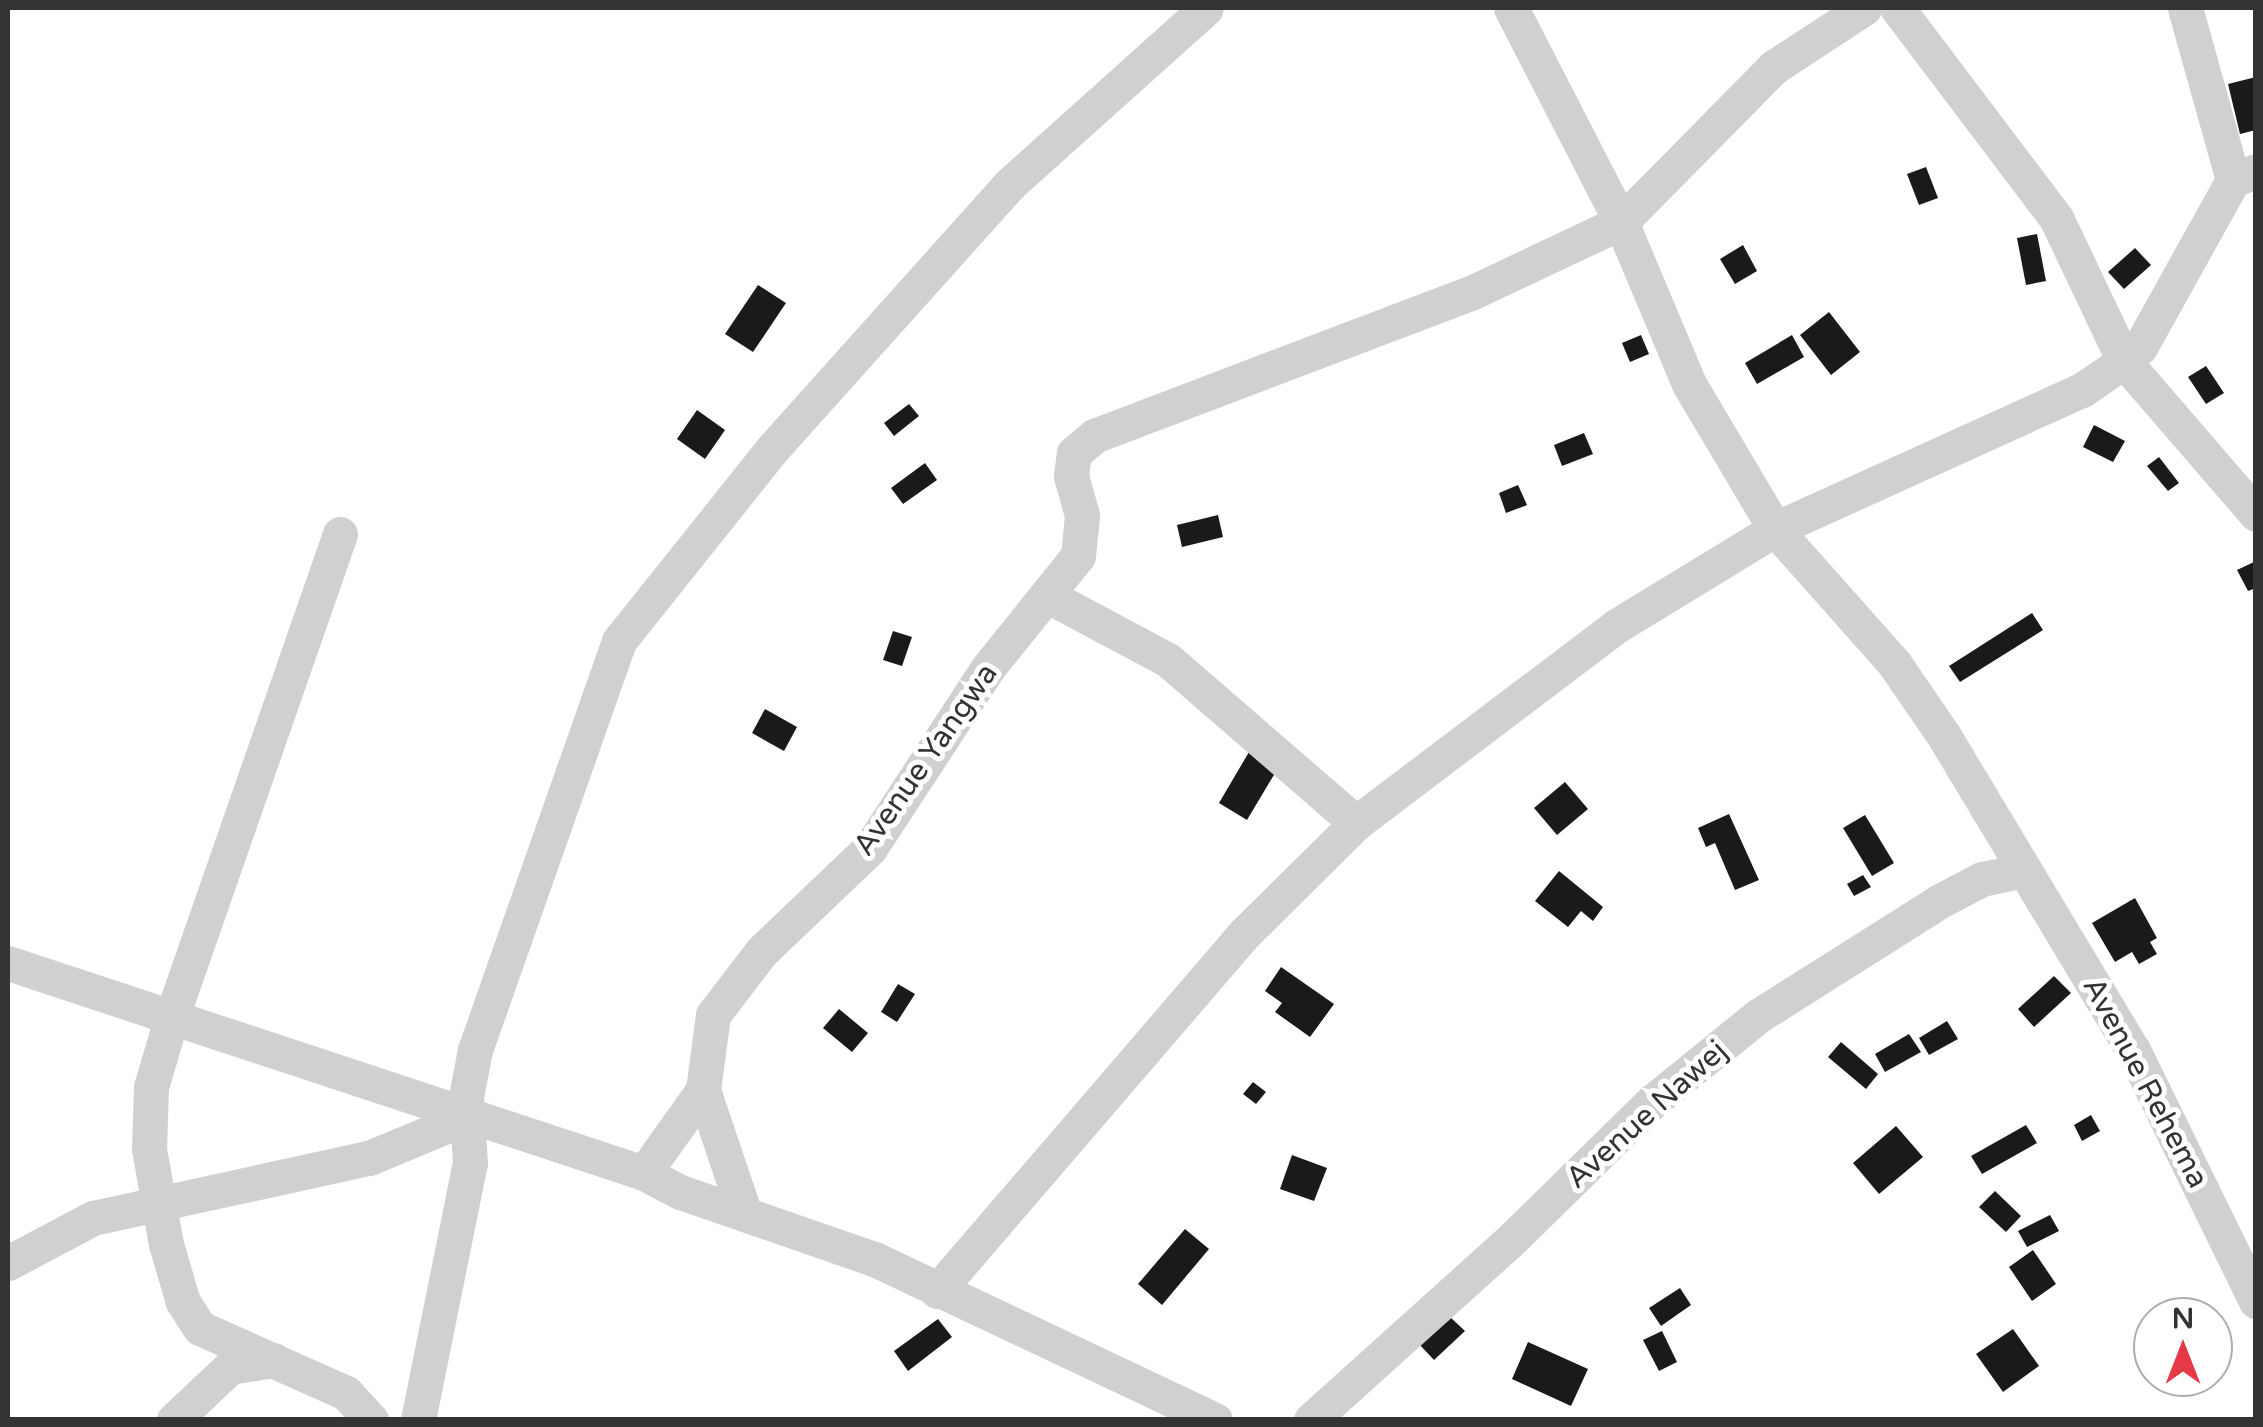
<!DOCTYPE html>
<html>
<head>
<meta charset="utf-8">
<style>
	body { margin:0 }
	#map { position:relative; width:2263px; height:1427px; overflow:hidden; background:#fff; font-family:"Varela Round",sans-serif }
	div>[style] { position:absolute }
	.building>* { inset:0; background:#1a1a1a }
	.street>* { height:35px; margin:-17.5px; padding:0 17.5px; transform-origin:17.5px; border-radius:17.5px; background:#d0d0d0 }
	span { translate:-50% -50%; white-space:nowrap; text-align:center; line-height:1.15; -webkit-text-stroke:10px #fff; paint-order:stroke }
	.street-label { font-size:30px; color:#333 }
	.frame { position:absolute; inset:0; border:10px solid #333; pointer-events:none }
	.north { position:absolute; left:2133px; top:1297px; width:100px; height:100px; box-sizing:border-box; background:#fff; border:2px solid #adadad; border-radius:50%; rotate:0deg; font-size:28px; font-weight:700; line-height:40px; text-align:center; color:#333 }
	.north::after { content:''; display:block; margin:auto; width:35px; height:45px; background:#e63946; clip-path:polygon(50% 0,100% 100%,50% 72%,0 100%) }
</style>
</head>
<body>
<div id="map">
	<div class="building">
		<div style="clip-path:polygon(2256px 77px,2256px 130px,2240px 134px,2228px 84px)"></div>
		<div style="clip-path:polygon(1926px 167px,1938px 198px,1919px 205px,1907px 174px)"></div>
		<div style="clip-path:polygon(2037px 234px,2046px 281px,2026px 285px,2017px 238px)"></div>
		<div style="clip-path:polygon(1743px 245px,1757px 271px,1735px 284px,1720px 259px)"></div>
		<div style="clip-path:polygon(2135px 248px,2151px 265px,2124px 289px,2108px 272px)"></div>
		<div style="clip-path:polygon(758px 285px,786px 303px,753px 352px,725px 334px)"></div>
		<div style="clip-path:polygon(1829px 312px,1860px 352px,1831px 375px,1800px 335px)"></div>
		<div style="clip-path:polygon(1641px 335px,1649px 354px,1630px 362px,1622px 343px)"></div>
		<div style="clip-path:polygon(1792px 335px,1804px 357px,1757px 384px,1745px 363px)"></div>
		<div style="clip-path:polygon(2206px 366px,2224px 393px,2206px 404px,2188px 377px)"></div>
		<div style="clip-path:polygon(909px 404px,919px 416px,894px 436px,884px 423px)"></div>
		<div style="clip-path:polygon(697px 410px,725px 430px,705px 459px,677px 439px)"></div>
		<div style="clip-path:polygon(2094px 425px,2125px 441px,2113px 462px,2083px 447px)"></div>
		<div style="clip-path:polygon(1584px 433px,1593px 454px,1562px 466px,1554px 445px)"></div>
		<div style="clip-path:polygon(2159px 457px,2179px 483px,2168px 491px,2147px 466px)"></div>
		<div style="clip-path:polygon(925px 463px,937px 480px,903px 504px,891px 488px)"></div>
		<div style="clip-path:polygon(1518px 485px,1527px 505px,1506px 513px,1499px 493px)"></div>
		<div style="clip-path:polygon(1218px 515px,1223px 537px,1182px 547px,1177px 525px)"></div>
		<div style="clip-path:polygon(2256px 561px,2256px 588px,2248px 591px,2237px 570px)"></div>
		<div style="clip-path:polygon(2032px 613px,2043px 630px,1960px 682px,1949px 666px)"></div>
		<div style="clip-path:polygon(893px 631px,912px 637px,902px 666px,883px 660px)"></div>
		<div style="clip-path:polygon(765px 709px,797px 727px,784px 751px,752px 733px)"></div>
		<div style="clip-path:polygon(1249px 752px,1278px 768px,1247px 820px,1219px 803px)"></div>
		<div style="clip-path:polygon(1565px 782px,1588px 809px,1557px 835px,1534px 808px)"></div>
		<div style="clip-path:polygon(1729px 814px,1759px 880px,1735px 890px,1715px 843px,1706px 847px,1698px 828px)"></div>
		<div style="clip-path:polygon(1865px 815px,1894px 863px,1872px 876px,1843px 828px)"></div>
		<div style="clip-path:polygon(1559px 871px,1603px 907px,1593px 921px,1581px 911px,1568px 927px,1535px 901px)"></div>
		<div style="clip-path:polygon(1863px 875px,1871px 887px,1854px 896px,1847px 884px)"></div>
		<div style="clip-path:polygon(2135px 898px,2157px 938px,2150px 942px,2157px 954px,2139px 964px,2132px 952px,2115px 962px,2092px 923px)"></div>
		<div style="clip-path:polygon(1281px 967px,1334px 1004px,1310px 1037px,1275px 1012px,1282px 1003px,1265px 991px)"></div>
		<div style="clip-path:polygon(2054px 976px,2071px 993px,2034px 1027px,2018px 1009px)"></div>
		<div style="clip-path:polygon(898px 984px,915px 994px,897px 1022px,881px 1012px)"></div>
		<div style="clip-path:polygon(839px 1009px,868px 1033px,852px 1052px,823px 1028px)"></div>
		<div style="clip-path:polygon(1947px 1021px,1958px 1039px,1929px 1055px,1919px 1038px)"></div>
		<div style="clip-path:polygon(1909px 1034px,1921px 1052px,1885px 1072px,1875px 1054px)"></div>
		<div style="clip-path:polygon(1841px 1042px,1878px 1074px,1866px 1089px,1828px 1057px)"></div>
		<div style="clip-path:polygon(1253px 1082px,1266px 1092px,1256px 1104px,1243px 1094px)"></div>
		<div style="clip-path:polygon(2091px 1115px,2100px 1131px,2082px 1141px,2074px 1125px)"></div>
		<div style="clip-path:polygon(2026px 1125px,2037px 1143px,1982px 1174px,1971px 1156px)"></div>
		<div style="clip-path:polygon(1896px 1126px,1923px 1157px,1879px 1194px,1853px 1163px)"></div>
		<div style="clip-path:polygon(1292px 1155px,1327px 1168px,1314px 1201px,1280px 1189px)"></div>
		<div style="clip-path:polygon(1995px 1191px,2021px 1216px,2006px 1232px,1979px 1207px)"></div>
		<div style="clip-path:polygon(2050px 1215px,2059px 1231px,2027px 1247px,2018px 1231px)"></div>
		<div style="clip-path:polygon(1185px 1229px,1209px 1249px,1162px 1305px,1138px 1284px)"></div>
		<div style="clip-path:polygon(2033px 1250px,2056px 1284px,2032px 1301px,2009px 1267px)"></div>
		<div style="clip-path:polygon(1680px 1288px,1691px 1305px,1661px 1326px,1649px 1308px)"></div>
		<div style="clip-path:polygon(1449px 1316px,1465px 1331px,1434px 1360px,1419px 1344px)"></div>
		<div style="clip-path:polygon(938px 1319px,952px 1337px,908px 1371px,894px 1351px)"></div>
		<div style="clip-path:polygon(2013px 1329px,2039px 1366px,2003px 1392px,1976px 1354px)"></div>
		<div style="clip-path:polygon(1662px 1331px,1677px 1362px,1659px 1371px,1643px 1340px)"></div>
		<div style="clip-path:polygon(1528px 1342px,1588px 1369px,1571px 1406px,1512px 1379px)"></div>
	</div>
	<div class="street">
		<div style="left:1511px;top:8px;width:241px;rotate:62.8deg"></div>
		<div style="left:1621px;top:222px;width:176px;rotate:67.2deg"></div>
		<div style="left:1689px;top:384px;width:169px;rotate:59.3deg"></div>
		<div style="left:1775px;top:529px;width:179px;rotate:48.4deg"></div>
		<div style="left:1894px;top:663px;width:88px;rotate:55.6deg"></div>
		<div style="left:1944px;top:736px;width:366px;rotate:59deg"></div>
		<div style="left:2133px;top:1050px;width:280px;rotate:63.9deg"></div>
		<div style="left:2185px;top:8px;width:179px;rotate:74.4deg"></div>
		<div style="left:2256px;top:171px;width:25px;rotate:159deg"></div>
		<div style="left:2233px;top:180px;width:191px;rotate:119.1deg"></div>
		<div style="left:2140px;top:347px;width:21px;rotate:139deg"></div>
		<div style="left:2124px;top:361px;width:202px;rotate:49.2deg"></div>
		<div style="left:340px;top:534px;width:510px;rotate:109.22deg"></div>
		<div style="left:172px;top:1016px;width:74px;rotate:106.5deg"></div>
		<div style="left:151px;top:1087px;width:62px;rotate:91.8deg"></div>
		<div style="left:149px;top:1149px;width:97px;rotate:79.9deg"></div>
		<div style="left:166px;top:1244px;width:60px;rotate:73.7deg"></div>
		<div style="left:183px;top:1302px;width:31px;rotate:57deg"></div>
		<div style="left:200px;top:1328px;width:160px;rotate:24deg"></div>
		<div style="left:346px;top:1393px;width:37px;rotate:47deg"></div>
		<div style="left:1050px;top:597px;width:134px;rotate:28.1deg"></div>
		<div style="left:1168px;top:660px;width:249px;rotate:40.9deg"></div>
		<div style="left:8px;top:963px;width:670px;rotate:18.27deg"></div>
		<div style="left:703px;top:1090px;width:126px;rotate:71.4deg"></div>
		<div style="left:8px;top:1263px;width:96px;rotate:-27.9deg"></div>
		<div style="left:93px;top:1218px;width:282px;rotate:-12.3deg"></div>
		<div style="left:369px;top:1158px;width:104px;rotate:-22.6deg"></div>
		<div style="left:937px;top:1291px;width:471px;rotate:-49.3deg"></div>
		<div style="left:1244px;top:934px;width:158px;rotate:-44.7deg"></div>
		<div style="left:1356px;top:823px;width:328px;rotate:-37.1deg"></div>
		<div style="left:1618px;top:625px;width:184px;rotate:-31.4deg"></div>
		<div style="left:1775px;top:529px;width:337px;rotate:-24.4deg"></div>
		<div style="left:2082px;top:390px;width:51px;rotate:-34.6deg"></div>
		<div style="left:2124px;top:361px;width:158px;rotate:-115.4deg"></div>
		<div style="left:2056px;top:218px;width:263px;rotate:-127.1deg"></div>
		<div style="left:174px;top:1420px;width:77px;rotate:-43.4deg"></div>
		<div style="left:230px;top:1367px;width:44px;rotate:-9.2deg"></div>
		<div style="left:418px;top:1420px;width:262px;rotate:-78.6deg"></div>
		<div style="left:470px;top:1163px;width:66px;rotate:-93.5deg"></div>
		<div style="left:466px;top:1097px;width:48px;rotate:-79.2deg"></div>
		<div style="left:475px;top:1050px;width:434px;rotate:-70.6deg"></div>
		<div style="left:619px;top:641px;width:248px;rotate:-51.4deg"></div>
		<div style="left:774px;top:447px;width:353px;rotate:-48.1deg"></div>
		<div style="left:1010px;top:184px;width:263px;rotate:-41.9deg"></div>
		<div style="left:1215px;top:1420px;width:377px;rotate:-154.7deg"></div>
		<div style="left:874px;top:1259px;width:205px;rotate:-160.9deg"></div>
		<div style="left:680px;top:1192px;width:41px;rotate:-152.2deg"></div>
		<div style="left:644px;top:1173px;width:102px;rotate:-54.6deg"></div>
		<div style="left:703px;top:1090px;width:76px;rotate:-82.4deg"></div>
		<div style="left:713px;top:1015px;width:81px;rotate:-52.6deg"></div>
		<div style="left:762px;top:951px;width:149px;rotate:-43.6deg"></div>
		<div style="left:870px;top:848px;width:214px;rotate:-56.8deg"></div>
		<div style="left:987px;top:669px;width:145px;rotate:-51.2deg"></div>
		<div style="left:1078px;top:556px;width:41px;rotate:-84.4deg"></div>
		<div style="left:1082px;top:515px;width:41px;rotate:-105.8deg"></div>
		<div style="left:1071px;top:476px;width:23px;rotate:-83deg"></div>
		<div style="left:1074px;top:453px;width:26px;rotate:-40deg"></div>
		<div style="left:1094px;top:436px;width:403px;rotate:-20.8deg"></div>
		<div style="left:1471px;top:293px;width:166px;rotate:-25.3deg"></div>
		<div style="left:1621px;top:222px;width:218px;rotate:-45.4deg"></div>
		<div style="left:1774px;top:67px;width:108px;rotate:-33.2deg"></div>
		<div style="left:1311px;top:1420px;width:272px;rotate:-42deg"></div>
		<div style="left:1513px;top:1238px;width:196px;rotate:-44.4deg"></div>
		<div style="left:1653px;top:1101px;width:135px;rotate:-39deg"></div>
		<div style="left:1758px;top:1016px;width:213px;rotate:-32.3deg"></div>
		<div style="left:1938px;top:902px;width:50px;rotate:-27.6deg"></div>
		<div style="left:1982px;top:879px;width:43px;rotate:-12.1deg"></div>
	</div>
	<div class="street-label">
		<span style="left:926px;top:760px;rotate:-55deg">Avenue Yangwa</span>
		<span style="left:2145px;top:1083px;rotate:62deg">Avenue Rehema</span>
		<span style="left:1647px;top:1115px;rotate:-42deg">Avenue Nawej</span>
	</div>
	<div class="frame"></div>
	<div class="north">N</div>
</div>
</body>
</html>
